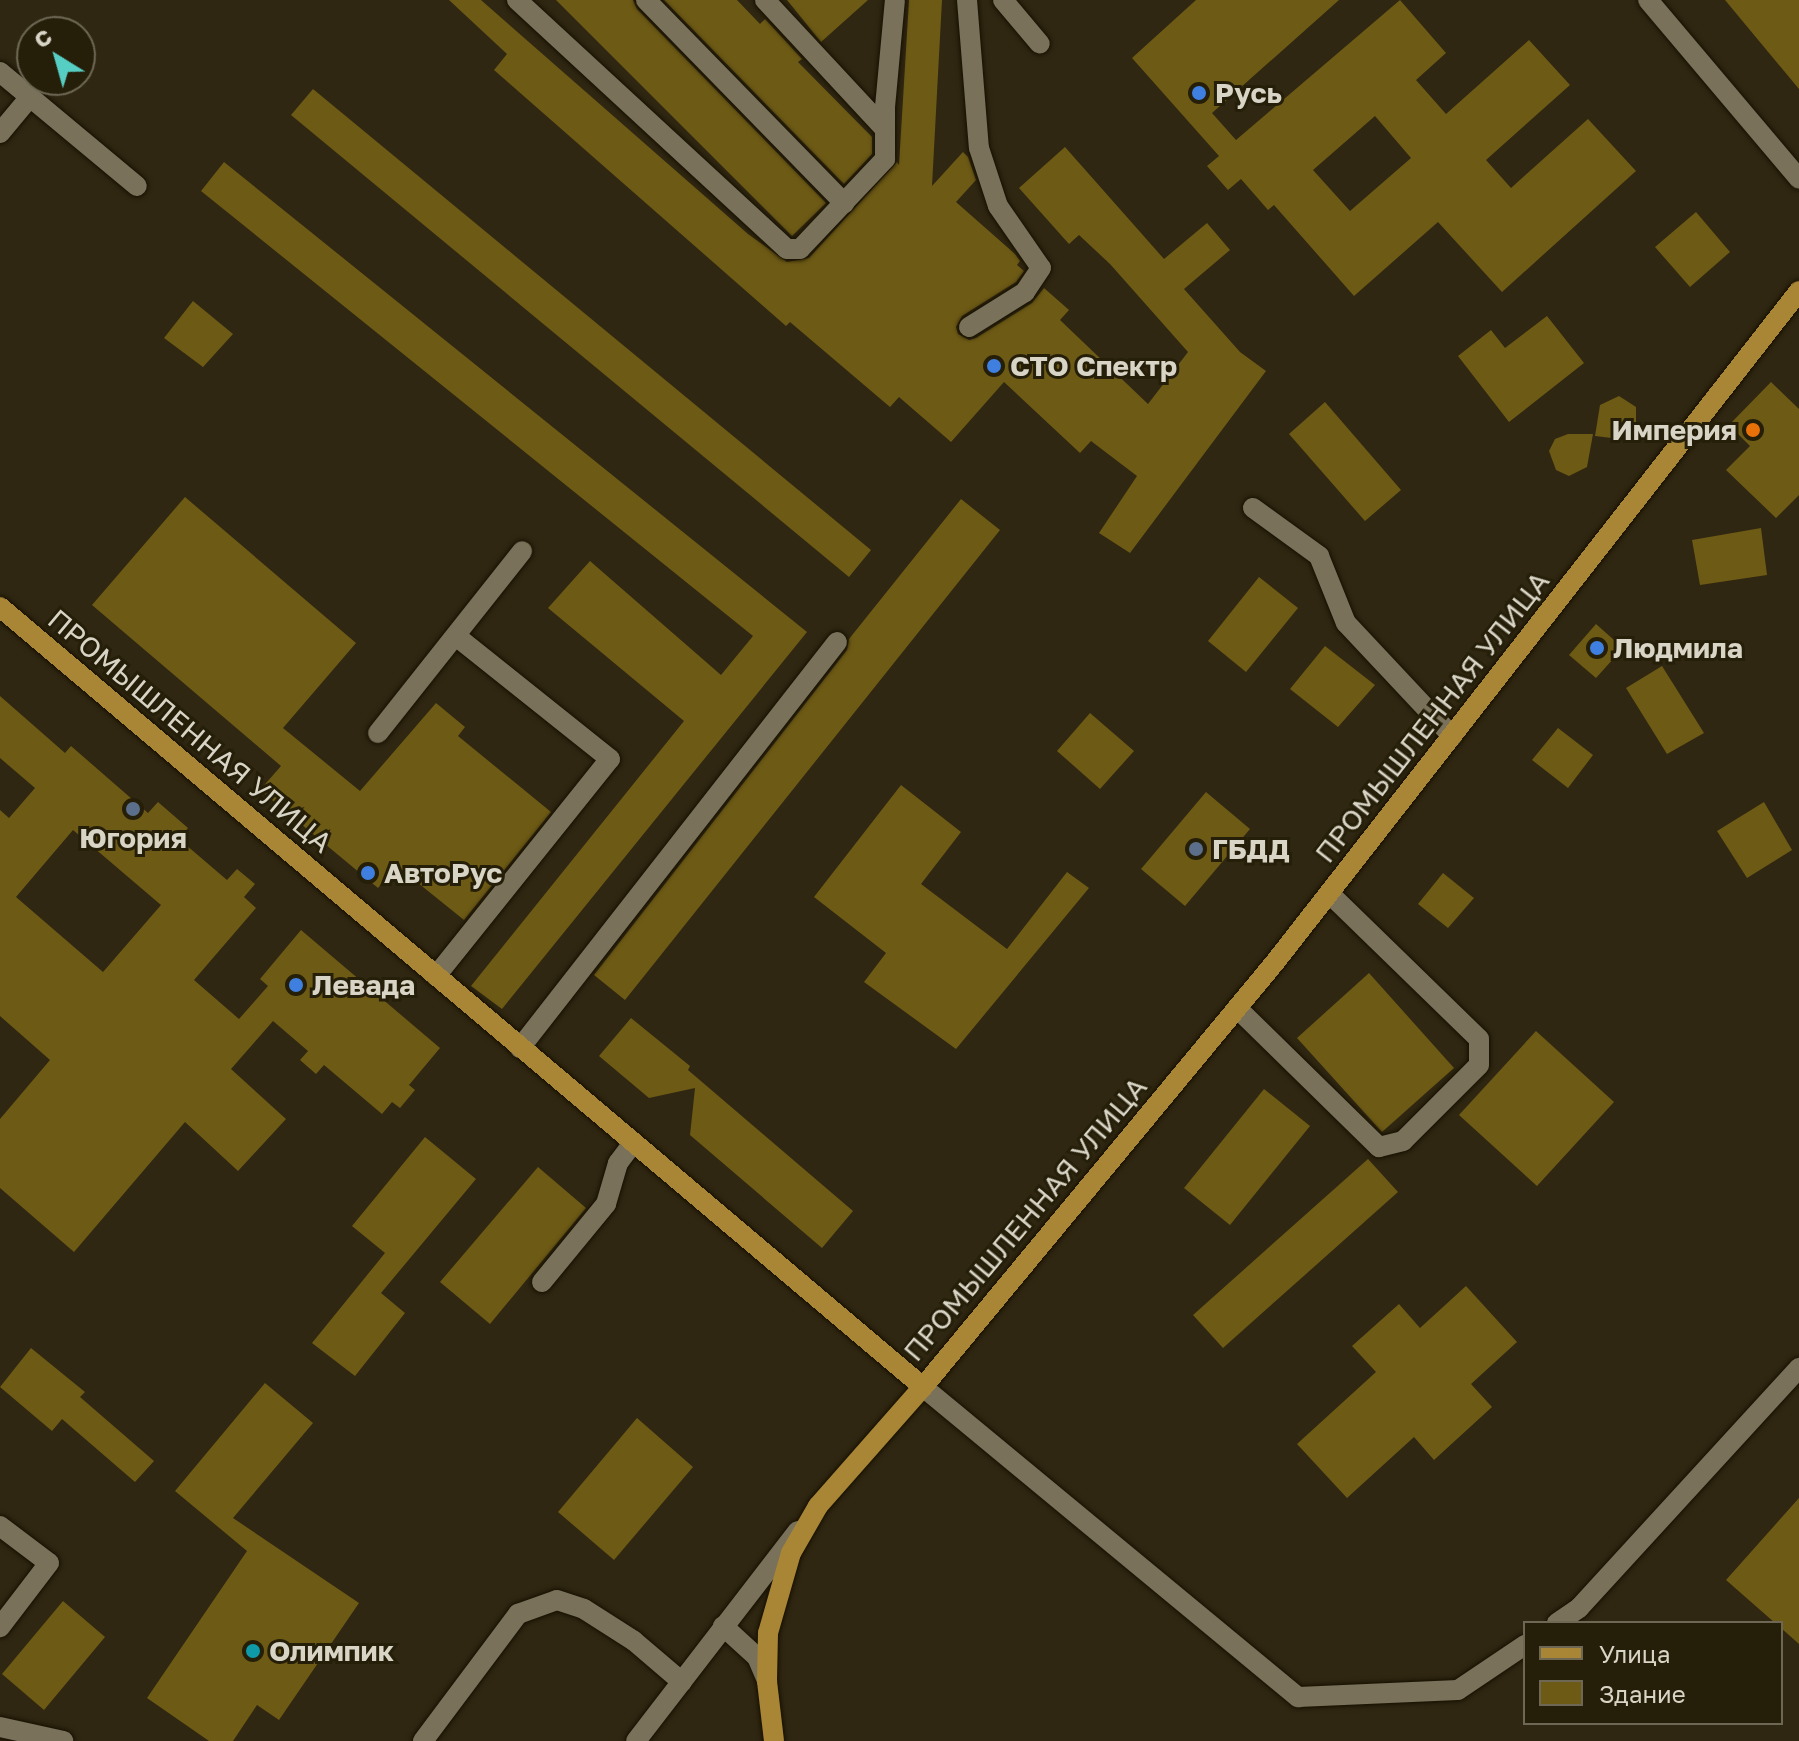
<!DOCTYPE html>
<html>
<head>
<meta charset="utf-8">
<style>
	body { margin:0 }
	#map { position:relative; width:1799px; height:1741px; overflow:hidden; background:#2f2711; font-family:"Golos Text",sans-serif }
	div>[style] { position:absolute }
	.building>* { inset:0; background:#6d5a15 }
	.roads { filter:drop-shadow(0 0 2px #171000) drop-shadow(0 0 2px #171000) }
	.minor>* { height:20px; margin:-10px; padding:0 10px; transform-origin:10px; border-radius:10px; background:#797159 }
	.major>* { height:20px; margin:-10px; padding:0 10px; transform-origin:10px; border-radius:10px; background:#a88636 }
	.dots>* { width:22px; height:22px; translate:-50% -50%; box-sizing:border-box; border:4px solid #251e08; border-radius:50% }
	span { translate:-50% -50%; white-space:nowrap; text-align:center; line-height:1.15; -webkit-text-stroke:6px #251e08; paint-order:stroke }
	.poi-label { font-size:28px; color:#d8d4c6; font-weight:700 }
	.left { translate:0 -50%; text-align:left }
	.right { translate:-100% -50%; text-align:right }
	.street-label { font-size:28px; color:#d8d4c6 }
	.legend { position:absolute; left:1523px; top:1621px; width:260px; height:104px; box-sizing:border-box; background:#251e08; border:2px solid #6d6754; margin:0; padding:10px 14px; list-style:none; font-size:24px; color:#d8d4c6 }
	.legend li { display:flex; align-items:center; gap:16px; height:40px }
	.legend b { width:40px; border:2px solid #6d6754 }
	.north { position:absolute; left:16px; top:16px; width:80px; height:80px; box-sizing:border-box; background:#251e08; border:2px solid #6d6754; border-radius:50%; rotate:323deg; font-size:22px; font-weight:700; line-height:32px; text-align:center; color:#d8d4c6 }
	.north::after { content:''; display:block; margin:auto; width:28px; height:36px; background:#56cec3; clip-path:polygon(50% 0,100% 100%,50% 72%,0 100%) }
</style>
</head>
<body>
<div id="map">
	<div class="building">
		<div style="clip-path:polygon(449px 0,481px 0,748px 234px,787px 262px,809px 258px,897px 162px,899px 165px,909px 0,942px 0,932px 186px,963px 152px,968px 157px,976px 180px,956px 202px,1015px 254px,1020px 261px,1017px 265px,1024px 271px,1016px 282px,962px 316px,956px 327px,958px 334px,969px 340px,976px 338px,1032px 303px,1044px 288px,1069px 310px,1060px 320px,1148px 404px,1188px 352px,1110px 264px,1079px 235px,1069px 244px,1019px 188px,1065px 147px,1164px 259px,1207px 223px,1230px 250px,1184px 289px,1240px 352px,1266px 371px,1130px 553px,1099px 533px,1137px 476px,1091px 441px,1080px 453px,1004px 382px,951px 442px,899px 397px,890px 407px,790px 322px,786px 326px,494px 70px,507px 54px)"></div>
		<div style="clip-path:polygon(556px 0,633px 0,637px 9px,826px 203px,792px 236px)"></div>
		<div style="clip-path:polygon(664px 0,737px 0,760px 24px,765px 19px,802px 59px,798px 62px,872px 137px,872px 154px,844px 184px)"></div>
		<div style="clip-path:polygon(787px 0,868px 0,821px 42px)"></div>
		<div style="clip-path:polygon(evenodd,1196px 0,1339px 0,1212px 113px,1236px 140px,1400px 0,1446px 53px,1416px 80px,1446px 114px,1529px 40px,1570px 85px,1486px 160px,1511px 188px,1588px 119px,1636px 171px,1502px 292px,1438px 222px,1354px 296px,1274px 205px,1268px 210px,1241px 179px,1228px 190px,1207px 166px,1219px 156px,1132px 58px,1196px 0,1375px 116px,1411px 158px,1350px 211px,1313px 170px,1375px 116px)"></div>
		<div style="clip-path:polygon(1725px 0,1799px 0,1799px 89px)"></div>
		<div style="clip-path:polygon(313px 89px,871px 550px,849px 577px,291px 115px)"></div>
		<div style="clip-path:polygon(224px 162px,807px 632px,502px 1009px,471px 986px,684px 721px,548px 608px,590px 561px,721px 675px,753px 636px,201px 191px)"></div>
		<div style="clip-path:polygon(1696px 212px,1730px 252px,1690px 287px,1655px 247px)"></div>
		<div style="clip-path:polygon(193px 301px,233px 334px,203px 367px,164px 338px)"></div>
		<div style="clip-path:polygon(1547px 316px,1584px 363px,1509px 422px,1458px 356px,1491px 330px,1505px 348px)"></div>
		<div style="clip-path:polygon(1771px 382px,1799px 409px,1799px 495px,1776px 518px,1726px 470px,1750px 446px,1729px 425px)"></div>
		<div style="clip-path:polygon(1619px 396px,1636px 407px,1636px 427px,1620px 439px,1595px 436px,1600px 405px)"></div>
		<div style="clip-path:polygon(1325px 402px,1401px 490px,1365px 521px,1289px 434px)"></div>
		<div style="clip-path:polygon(1568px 434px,1593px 434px,1587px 467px,1569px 476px,1556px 470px,1549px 451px,1555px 439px)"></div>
		<div style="clip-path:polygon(185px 497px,356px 643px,283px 728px,360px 791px,436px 703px,465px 727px,458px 736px,551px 812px,464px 920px,397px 866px,378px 888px,260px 790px,281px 766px,92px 605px)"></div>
		<div style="clip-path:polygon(961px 499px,1000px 530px,625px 1000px,594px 975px,847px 650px,849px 639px)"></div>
		<div style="clip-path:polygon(1761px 528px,1767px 575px,1700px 585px,1692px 540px)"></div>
		<div style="clip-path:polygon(1259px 577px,1298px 608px,1246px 672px,1208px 641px)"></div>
		<div style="clip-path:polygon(1596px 624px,1623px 648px,1596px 678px,1569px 655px)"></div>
		<div style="clip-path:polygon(1325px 646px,1375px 685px,1338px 727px,1290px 689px)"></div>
		<div style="clip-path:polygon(1662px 666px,1704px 733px,1667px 754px,1626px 688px)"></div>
		<div style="clip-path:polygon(evenodd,0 696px,65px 753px,71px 746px,148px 813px,158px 802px,188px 828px,179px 839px,227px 880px,237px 869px,255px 884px,244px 897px,256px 908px,194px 980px,239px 1019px,268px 986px,260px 979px,301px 930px,440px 1048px,409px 1085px,415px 1090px,400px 1108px,392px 1102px,382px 1114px,324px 1065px,316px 1074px,300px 1060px,308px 1051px,273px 1021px,231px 1069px,286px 1119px,238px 1171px,185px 1122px,74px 1252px,0 1188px,0 1119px,50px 1060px,0 1016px,0 810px,9px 818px,35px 788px,0 758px,0 696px,73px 830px,161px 905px,103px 972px,16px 897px,73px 830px)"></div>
		<div style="clip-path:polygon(1090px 713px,1134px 751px,1100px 789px,1057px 751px)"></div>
		<div style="clip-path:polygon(1558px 728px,1593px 755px,1568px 788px,1532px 760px)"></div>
		<div style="clip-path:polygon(901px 785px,961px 832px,921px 884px,1007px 949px,1067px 872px,1089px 888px,956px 1049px,864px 982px,886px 953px,814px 897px)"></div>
		<div style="clip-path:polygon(1206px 792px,1250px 829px,1185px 906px,1141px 869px)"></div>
		<div style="clip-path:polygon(1764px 802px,1792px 850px,1747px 878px,1717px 831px)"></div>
		<div style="clip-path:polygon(1443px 873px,1474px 898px,1448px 928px,1418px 904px)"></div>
		<div style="clip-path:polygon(1369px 973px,1454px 1068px,1382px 1132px,1297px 1038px)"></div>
		<div style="clip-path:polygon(631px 1018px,690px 1066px,688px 1070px,853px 1211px,822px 1248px,690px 1135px,695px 1088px,649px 1098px,599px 1056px)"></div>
		<div style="clip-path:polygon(1536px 1031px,1614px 1102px,1537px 1186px,1459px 1115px)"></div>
		<div style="clip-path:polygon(1264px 1089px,1310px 1126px,1230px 1225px,1184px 1188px)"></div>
		<div style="clip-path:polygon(425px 1137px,476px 1179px,381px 1293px,405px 1313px,355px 1376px,312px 1343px,385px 1253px,352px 1226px)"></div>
		<div style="clip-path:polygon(1368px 1159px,1398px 1192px,1223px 1348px,1193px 1315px)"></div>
		<div style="clip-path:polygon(538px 1167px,586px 1208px,490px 1324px,440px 1282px)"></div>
		<div style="clip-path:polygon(1466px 1286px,1517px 1342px,1471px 1384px,1492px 1407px,1434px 1460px,1414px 1437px,1347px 1498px,1297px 1444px,1376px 1372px,1352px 1346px,1399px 1304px,1420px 1328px)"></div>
		<div style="clip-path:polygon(31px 1348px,85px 1392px,80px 1397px,154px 1461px,135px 1482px,62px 1419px,52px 1431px,0 1387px)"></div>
		<div style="clip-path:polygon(265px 1383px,313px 1423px,233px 1518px,359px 1603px,279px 1720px,257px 1705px,233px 1741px,209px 1741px,147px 1698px,247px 1551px,175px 1491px)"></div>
		<div style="clip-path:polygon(637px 1418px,693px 1467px,614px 1560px,558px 1512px)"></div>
		<div style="clip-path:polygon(1799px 1498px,1799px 1644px,1781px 1628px,1781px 1623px,1775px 1623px,1726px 1580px)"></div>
		<div style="clip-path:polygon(63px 1601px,105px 1637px,44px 1710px,2px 1674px)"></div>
	</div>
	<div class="roads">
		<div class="minor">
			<div style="left:517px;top:0;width:367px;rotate:42.7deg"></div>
			<div style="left:787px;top:249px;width:13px"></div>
			<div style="left:800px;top:249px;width:124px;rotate:-46.6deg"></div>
			<div style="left:885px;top:159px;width:52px;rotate:-90deg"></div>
			<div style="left:885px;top:107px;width:107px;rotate:-84.7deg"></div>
			<div style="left:646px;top:0;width:284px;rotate:45.7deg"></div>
			<div style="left:765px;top:0;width:176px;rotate:47.1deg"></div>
			<div style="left:967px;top:0;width:148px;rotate:85.4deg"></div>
			<div style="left:979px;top:148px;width:61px;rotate:71.9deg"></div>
			<div style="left:998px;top:206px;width:75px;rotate:55.3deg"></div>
			<div style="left:1041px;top:268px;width:29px;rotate:124deg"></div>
			<div style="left:1025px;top:292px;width:66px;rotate:148deg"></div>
			<div style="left:1003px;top:0;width:57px;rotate:49.9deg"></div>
			<div style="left:1648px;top:0;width:234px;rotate:49.8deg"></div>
			<div style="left:0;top:72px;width:178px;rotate:39.8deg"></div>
			<div style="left:0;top:133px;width:47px;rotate:-50.2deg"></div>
			<div style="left:1253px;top:508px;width:82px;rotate:36deg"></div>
			<div style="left:1319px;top:556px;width:72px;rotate:68.1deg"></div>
			<div style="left:1346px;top:623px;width:155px;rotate:46.8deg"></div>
			<div style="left:378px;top:733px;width:232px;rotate:-51.6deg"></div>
			<div style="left:436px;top:976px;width:278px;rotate:-51.3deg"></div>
			<div style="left:610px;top:759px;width:197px;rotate:-141.4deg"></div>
			<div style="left:1237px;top:1008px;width:199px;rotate:44.4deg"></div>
			<div style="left:1379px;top:1147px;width:25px;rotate:-14deg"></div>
			<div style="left:1403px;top:1141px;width:107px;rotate:-45deg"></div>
			<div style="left:1479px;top:1065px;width:26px;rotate:-90deg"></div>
			<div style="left:1479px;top:1039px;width:209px;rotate:-135.8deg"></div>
			<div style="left:520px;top:1048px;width:515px;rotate:-52.02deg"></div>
			<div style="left:542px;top:1282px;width:101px;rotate:-50.6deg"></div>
			<div style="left:606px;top:1204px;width:43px;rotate:-73.7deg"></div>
			<div style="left:618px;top:1163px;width:25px;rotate:-53deg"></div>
			<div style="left:923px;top:1387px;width:487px;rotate:39.6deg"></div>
			<div style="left:1298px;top:1697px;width:160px;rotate:-2.5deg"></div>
			<div style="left:1458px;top:1690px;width:81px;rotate:-33.9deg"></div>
			<div style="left:0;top:1526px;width:61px;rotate:37.1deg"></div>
			<div style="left:49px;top:1563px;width:81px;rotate:127.4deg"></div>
			<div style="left:1557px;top:1623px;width:27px;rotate:-34deg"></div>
			<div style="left:1579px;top:1608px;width:326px;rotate:-47.5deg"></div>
			<div style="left:723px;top:1626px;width:46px;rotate:42.4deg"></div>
			<div style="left:757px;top:1657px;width:26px;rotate:67deg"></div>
			<div style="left:0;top:1727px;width:65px;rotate:12.5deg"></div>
			<div style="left:423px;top:1741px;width:159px;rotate:-53.2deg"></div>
			<div style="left:518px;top:1614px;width:41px;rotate:-19.7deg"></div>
			<div style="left:557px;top:1600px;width:28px;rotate:18deg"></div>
			<div style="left:584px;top:1609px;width:59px;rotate:32.6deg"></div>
			<div style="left:634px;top:1641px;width:63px;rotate:40.5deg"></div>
			<div style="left:636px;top:1741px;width:265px;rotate:-52.4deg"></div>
		</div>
		<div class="major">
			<div style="left:0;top:607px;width:1208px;rotate:40.2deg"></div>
			<div style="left:774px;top:1741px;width:60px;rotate:-96.7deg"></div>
			<div style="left:767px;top:1681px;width:48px;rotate:-88.8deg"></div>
			<div style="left:768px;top:1633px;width:83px;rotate:-74deg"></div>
			<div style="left:791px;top:1553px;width:54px;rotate:-60.1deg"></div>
			<div style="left:818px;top:1506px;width:159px;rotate:-48.6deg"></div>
			<div style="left:923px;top:1387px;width:553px;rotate:-50.35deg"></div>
			<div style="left:1276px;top:961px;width:850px;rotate:-52.02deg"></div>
		</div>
	</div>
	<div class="dots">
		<div style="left:1199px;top:93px;background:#3f7fe0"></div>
		<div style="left:994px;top:366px;background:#3f7fe0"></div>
		<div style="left:1753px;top:430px;background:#e8710a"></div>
		<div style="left:1597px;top:648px;background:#3f7fe0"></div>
		<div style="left:133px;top:809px;background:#5c6f8a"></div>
		<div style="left:1196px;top:849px;background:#5c6f8a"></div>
		<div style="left:368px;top:873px;background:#3f7fe0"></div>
		<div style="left:296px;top:985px;background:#3f7fe0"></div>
		<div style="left:253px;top:1651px;background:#0f9aa8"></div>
	</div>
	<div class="poi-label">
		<span class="left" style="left:1215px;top:93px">Русь</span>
		<span class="left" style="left:1010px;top:366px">СТО Спектр</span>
		<span class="right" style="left:1737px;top:430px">Империя</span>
		<span class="left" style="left:1613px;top:648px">Людмила</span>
		<span style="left:133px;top:838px">Югория</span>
		<span class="left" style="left:1212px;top:849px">ГБДД</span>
		<span class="left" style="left:384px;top:873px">АвтоРус</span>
		<span class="left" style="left:312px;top:985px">Левада</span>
		<span class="left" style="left:269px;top:1651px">Олимпик</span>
	</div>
	<div class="street-label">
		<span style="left:1432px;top:717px;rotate:-52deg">ПРОМЫШЛЕННАЯ УЛИЦА</span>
		<span style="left:190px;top:731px;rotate:40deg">ПРОМЫШЛЕННАЯ УЛИЦА</span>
		<span style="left:1025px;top:1219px;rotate:-50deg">ПРОМЫШЛЕННАЯ УЛИЦА</span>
	</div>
	<ul class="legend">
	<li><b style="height:10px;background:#a88636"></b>Улица</li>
	<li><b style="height:22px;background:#6d5a15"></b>Здание</li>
	</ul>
	<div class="north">С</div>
</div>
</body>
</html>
